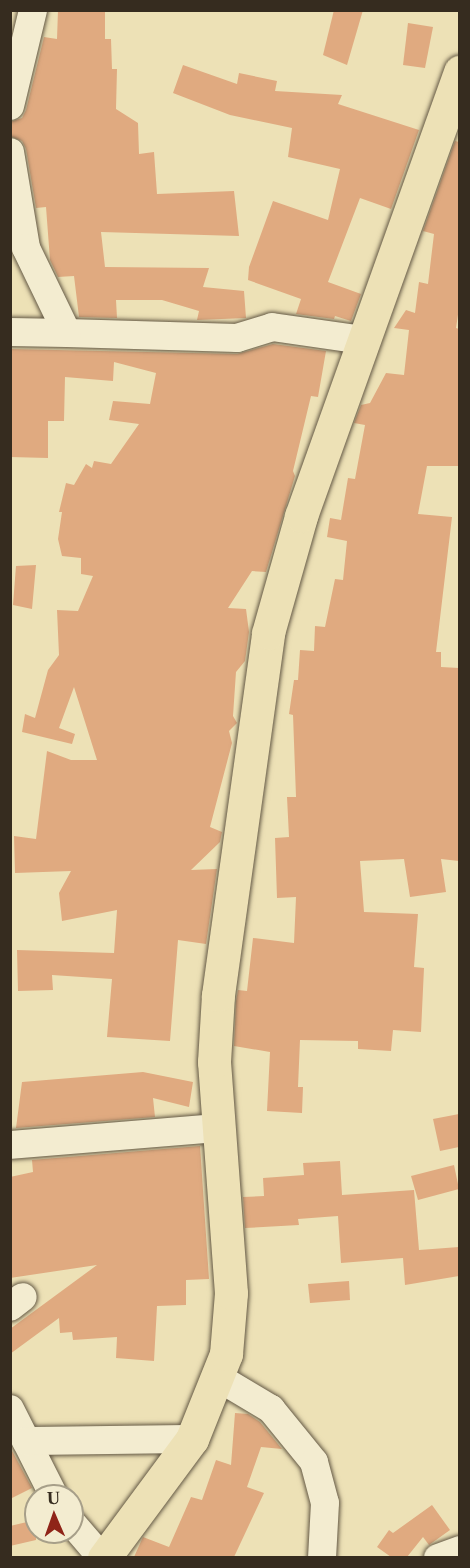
<!DOCTYPE html>
<html>
<head>
<meta charset="utf-8">
<style>
	body { margin:0 }
	#map { position:relative; width:470px; height:1568px; overflow:hidden; background:#ede1b6; font-family:"Libre Caslon Text",serif }
	div>[style] { position:absolute }
	.building>* { inset:0; background:#e0aa80 }
	.roads { filter:drop-shadow(0 0 2px #645945) drop-shadow(0 0 2px #645945) }
	.minor>* { height:28px; margin:-14px; padding:0 14px; transform-origin:14px; border-radius:14px; background:#f3ecd0 }
	.major>* { height:33px; margin:-16.5px; padding:0 16.5px; transform-origin:16.5px; border-radius:16.5px; background:#ede1b6 }
	span { translate:-50% -50%; white-space:nowrap; text-align:center; line-height:1.15; -webkit-text-stroke:4.5px #f3ecd0; paint-order:stroke }
	.frame { position:absolute; inset:0; border:12px solid #362c1f; pointer-events:none }
	.north { position:absolute; left:24px; top:1484px; width:60px; height:60px; box-sizing:border-box; background:#f3ecd0; border:2px solid #a79f89; border-radius:50%; rotate:358deg; font-size:16px; font-weight:700; line-height:24px; text-align:center; color:#362c1f }
	.north::after { content:''; display:block; margin:auto; width:21px; height:27px; background:#8f2418; clip-path:polygon(50% 0,100% 100%,50% 72%,0 100%) }
</style>
</head>
<body>
<div id="map">
	<div class="building">
		<div style="clip-path:polygon(58px 10px,105px 10px,105px 39px,111px 39px,112px 69px,117px 69px,116px 109px,138px 123px,139px 154px,154px 152px,157px 194px,234px 191px,239px 236px,101px 232px,105px 267px,209px 268px,203px 287px,244px 291px,246px 318px,197px 320px,199px 311px,162px 300px,116px 300px,117px 318px,79px 317px,74px 276px,58px 277px,50px 260px,46px 207px,36px 208px,26px 149px,22px 141px,10px 136px,10px 122px,22px 118px,26px 110px,44px 37px,57px 39px)"></div>
		<div style="clip-path:polygon(334px 10px,363px 10px,347px 65px,323px 55px)"></div>
		<div style="clip-path:polygon(408px 23px,433px 27px,425px 68px,403px 65px)"></div>
		<div style="clip-path:polygon(183px 65px,237px 84px,239px 73px,277px 81px,275px 91px,342px 95px,338px 104px,419px 130px,391px 209px,360px 198px,328px 282px,361px 294px,351px 321px,335px 316px,334px 319px,296px 314px,301px 299px,248px 280px,249px 267px,273px 201px,328px 220px,340px 169px,288px 157px,292px 128px,230px 115px,173px 93px)"></div>
		<div style="clip-path:polygon(455px 141px,459px 142px,459px 308px,456px 328px,459px 329px,459px 466px,427px 466px,418px 514px,452px 517px,436px 652px,441px 652px,441px 667px,459px 668px,459px 861px,441px 859px,446px 892px,410px 897px,404px 859px,360px 861px,364px 912px,418px 914px,414px 967px,424px 968px,421px 1032px,393px 1030px,391px 1051px,358px 1049px,358px 1041px,300px 1040px,298px 1087px,303px 1087px,302px 1113px,267px 1111px,270px 1052px,234px 1046px,236px 1001px,238px 990px,247px 991px,253px 938px,294px 943px,296px 897px,277px 898px,275px 838px,289px 837px,287px 797px,296px 797px,293px 715px,289px 714px,294px 680px,298px 680px,300px 650px,314px 651px,315px 626px,325px 627px,335px 579px,343px 580px,347px 541px,327px 537px,330px 518px,341px 520px,348px 478px,355px 479px,365px 425px,354px 423px,361px 405px,370px 403px,386px 373px,404px 375px,409px 330px,394px 328px,406px 310px,415px 313px,419px 282px,428px 284px,434px 234px,423px 231px)"></div>
		<div style="clip-path:polygon(273px 344px,326px 351px,318px 397px,311px 396px,293px 471px,295px 476px,266px 572px,252px 571px,228px 608px,246px 609px,249px 632px,245px 661px,236px 672px,233px 716px,237px 723px,229px 731px,232px 743px,210px 827px,222px 832px,220px 842px,191px 870px,217px 869px,206px 944px,178px 940px,170px 1041px,107px 1037px,112px 979px,52px 975px,53px 990px,18px 991px,17px 950px,114px 953px,117px 910px,62px 921px,59px 893px,71px 871px,15px 873px,14px 836px,36px 839px,47px 751px,71px 760px,97px 760px,74px 687px,59px 728px,75px 734px,72px 744px,22px 732px,25px 714px,35px 718px,48px 670px,59px 655px,57px 610px,78px 611px,93px 576px,81px 574px,81px 558px,62px 556px,58px 539px,62px 512px,59px 512px,66px 483px,74px 485px,86px 464px,92px 468px,94px 461px,111px 464px,139px 424px,109px 420px,113px 401px,150px 404px,156px 373px,114px 362px,113px 381px,65px 377px,64px 421px,48px 421px,48px 458px,10px 457px,10px 349px,237px 354px)"></div>
		<div style="clip-path:polygon(36px 565px,32px 609px,13px 605px,16px 566px)"></div>
		<div style="clip-path:polygon(143px 1072px,193px 1082px,189px 1107px,153px 1098px,155px 1117px,16px 1128px,22px 1082px)"></div>
		<div style="clip-path:polygon(459px 1114px,459px 1147px,440px 1151px,433px 1119px)"></div>
		<div style="clip-path:polygon(200px 1146px,209px 1279px,186px 1280px,186px 1305px,157px 1306px,154px 1361px,116px 1358px,117px 1337px,73px 1340px,72px 1332px,60px 1333px,59px 1318px,10px 1354px,10px 1329px,97px 1265px,10px 1278px,10px 1177px,33px 1172px,32px 1160px)"></div>
		<div style="clip-path:polygon(340px 1161px,342px 1195px,414px 1190px,419px 1250px,459px 1247px,459px 1276px,405px 1285px,403px 1258px,341px 1263px,338px 1216px,298px 1219px,299px 1225px,245px 1228px,243px 1197px,264px 1196px,263px 1178px,304px 1175px,303px 1163px)"></div>
		<div style="clip-path:polygon(454px 1165px,459px 1189px,418px 1200px,411px 1176px)"></div>
		<div style="clip-path:polygon(349px 1281px,350px 1300px,310px 1303px,308px 1284px)"></div>
		<div style="clip-path:polygon(235px 1413px,248px 1414px,260px 1422px,282px 1449px,261px 1447px,247px 1487px,264px 1493px,234px 1557px,134px 1557px,143px 1537px,169px 1547px,191px 1497px,202px 1500px,216px 1460px,231px 1465px)"></div>
		<div style="clip-path:polygon(10px 1447px,32px 1488px,10px 1499px)"></div>
		<div style="clip-path:polygon(432px 1505px,450px 1530px,429px 1545px,423px 1537px,407px 1557px,391px 1557px,377px 1547px,389px 1530px,393px 1533px)"></div>
		<div style="clip-path:polygon(27px 1522px,36px 1528px,36px 1540px,10px 1546px,10px 1526px)"></div>
	</div>
	<div class="roads">
		<div class="minor">
			<div style="left:10px;top:106px;width:99px;rotate:-76.5deg"></div>
			<div style="left:10px;top:152px;width:97px;rotate:80.5deg"></div>
			<div style="left:26px;top:248px;width:94px;rotate:64.2deg"></div>
			<div style="left:67px;top:333px;width:170px;rotate:1.7deg"></div>
			<div style="left:237px;top:338px;width:37px;rotate:-17deg"></div>
			<div style="left:272px;top:327px;width:91px;rotate:8.2deg"></div>
			<div style="left:10px;top:332px;width:57px;rotate:1deg"></div>
			<div style="left:10px;top:1145px;width:209px;rotate:-4.7deg"></div>
			<div style="left:10px;top:1307px;width:16px;rotate:-38deg"></div>
			<div style="left:219px;top:1378px;width:61px;rotate:30.8deg"></div>
			<div style="left:271px;top:1409px;width:68px;rotate:50.9deg"></div>
			<div style="left:314px;top:1462px;width:42px;rotate:75deg"></div>
			<div style="left:325px;top:1503px;width:55px;rotate:93.1deg"></div>
			<div style="left:10px;top:1409px;width:97px;rotate:63.2deg"></div>
			<div style="left:26px;top:1441px;width:166px;rotate:-0.7deg"></div>
			<div style="left:72px;top:1523px;width:46px;rotate:49.4deg"></div>
			<div style="left:438px;top:1558px;width:23px;rotate:-20deg"></div>
		</div>
		<div class="major">
			<div style="left:104px;top:1558px;width:148px;rotate:-53.5deg"></div>
			<div style="left:192px;top:1439px;width:92px;rotate:-68.2deg"></div>
			<div style="left:226px;top:1354px;width:61px;rotate:-85.3deg"></div>
			<div style="left:231px;top:1293px;width:232px;rotate:-94.2deg"></div>
			<div style="left:214px;top:1062px;width:67px;rotate:-86.6deg"></div>
			<div style="left:218px;top:995px;width:365px;rotate:-82.1deg"></div>
			<div style="left:268px;top:633px;width:122px;rotate:-74.2deg"></div>
			<div style="left:301px;top:516px;width:472px;rotate:-70.3deg"></div>
		</div>
	</div>
	<div class="frame"></div>
	<div class="north">U</div>
</div>
</body>
</html>
